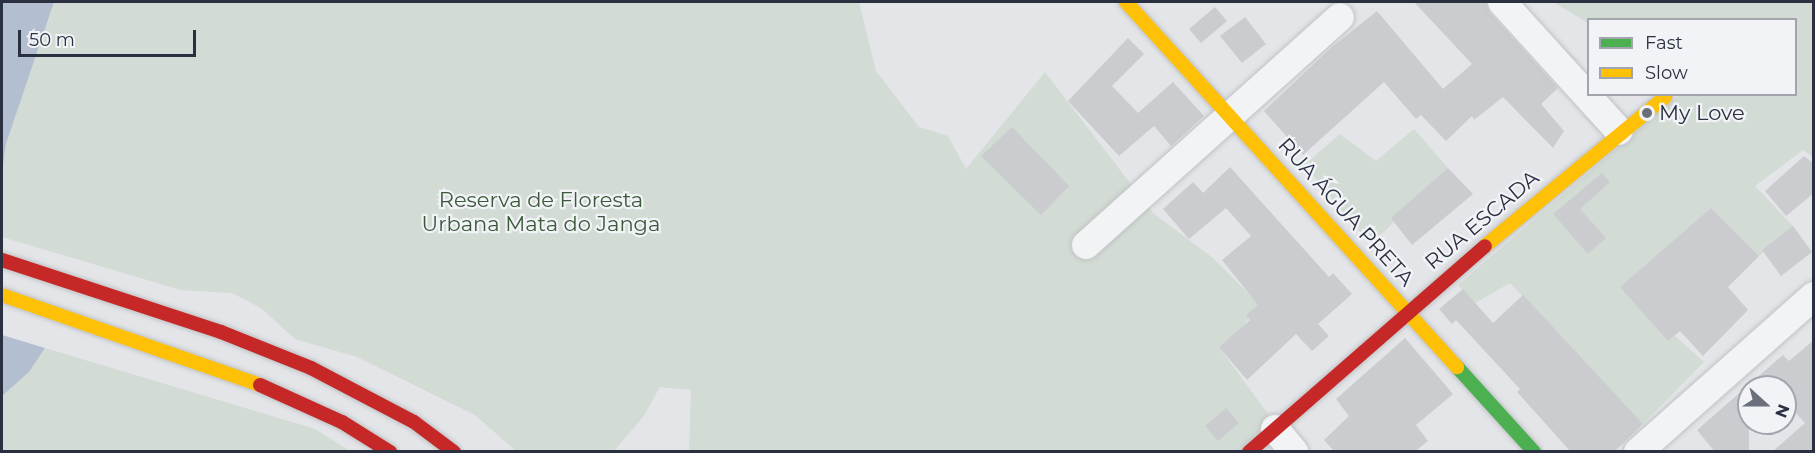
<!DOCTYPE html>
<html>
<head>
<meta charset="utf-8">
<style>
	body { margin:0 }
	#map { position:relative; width:1815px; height:453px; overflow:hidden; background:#e3e5e8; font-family:Montserrat,sans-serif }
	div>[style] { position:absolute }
	.green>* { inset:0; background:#d2dbd4 }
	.water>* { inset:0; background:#b3bed1 }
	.building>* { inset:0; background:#caccd0 }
	.roads { filter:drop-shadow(0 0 2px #c0c2c4) drop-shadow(0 0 2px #c0c2c4) }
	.street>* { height:28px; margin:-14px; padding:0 14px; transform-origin:14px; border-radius:14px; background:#f2f3f5 }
	.fast>* { height:14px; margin:-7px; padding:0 7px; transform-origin:7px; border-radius:7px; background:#4caf50 }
	.slow>* { height:14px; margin:-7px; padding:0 7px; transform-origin:7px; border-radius:7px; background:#ffc107 }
	.jam>* { height:14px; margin:-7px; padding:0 7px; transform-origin:7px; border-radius:7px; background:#c62828 }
	.dots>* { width:16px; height:16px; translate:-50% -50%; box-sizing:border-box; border:3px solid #f1f3f7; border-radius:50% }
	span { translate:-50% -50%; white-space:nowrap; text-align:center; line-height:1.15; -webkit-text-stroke:4.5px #f1f3f7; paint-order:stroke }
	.poi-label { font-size:21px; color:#2b3040 }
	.left { translate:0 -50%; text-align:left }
	.park-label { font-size:21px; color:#3b5b39 }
	.street-label { font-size:21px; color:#2b3040 }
	.frame { position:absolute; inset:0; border:3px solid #2b3040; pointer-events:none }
	.legend { position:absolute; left:1587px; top:18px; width:210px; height:78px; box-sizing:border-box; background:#f1f3f7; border:2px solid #a2a5ae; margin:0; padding:8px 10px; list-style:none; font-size:18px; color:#2b3040 }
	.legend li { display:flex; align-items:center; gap:12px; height:30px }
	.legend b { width:30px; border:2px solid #a2a5ae }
	.north { position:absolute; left:1737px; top:375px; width:60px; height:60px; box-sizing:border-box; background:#f1f3f7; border:2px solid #a2a5ae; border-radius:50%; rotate:111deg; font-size:16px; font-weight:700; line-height:24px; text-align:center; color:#2b3040 }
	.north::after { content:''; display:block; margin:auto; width:21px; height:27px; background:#6b6f7b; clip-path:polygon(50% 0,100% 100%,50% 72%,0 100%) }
	.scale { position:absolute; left:18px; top:30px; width:178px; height:27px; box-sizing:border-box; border:3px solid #2b3040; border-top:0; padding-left:8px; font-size:18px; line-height:21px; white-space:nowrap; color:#2b3040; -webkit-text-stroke:4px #f1f3f7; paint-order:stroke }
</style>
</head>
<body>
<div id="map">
	<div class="green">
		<div style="clip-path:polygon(54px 2px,859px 2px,876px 71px,919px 127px,948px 136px,966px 169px,1045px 72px,1153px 213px,1213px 258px,1259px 304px,1243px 327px,1219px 347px,1276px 425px,1244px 452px,689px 451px,691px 390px,660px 387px,643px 417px,614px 451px,516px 451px,475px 415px,357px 357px,295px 339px,261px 308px,232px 293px,181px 290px,2px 237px,2px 173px,6px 144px)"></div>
		<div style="clip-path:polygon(1553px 2px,1813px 2px,1813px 157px,1803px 150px,1755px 186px,1793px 226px,1759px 256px,1711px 208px,1621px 287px,1704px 362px,1643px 424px,1510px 283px,1475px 303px,1458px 285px,1679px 95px,1796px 94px,1796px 20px,1588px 20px,1588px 23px)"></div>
		<div style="clip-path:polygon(1414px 129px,1448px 168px,1371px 245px,1304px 165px,1340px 134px,1376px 161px)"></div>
		<div style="clip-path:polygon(45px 348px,315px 429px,350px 451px,2px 451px,2px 396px,29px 372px)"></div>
	</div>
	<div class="water">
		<div style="clip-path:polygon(2px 2px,54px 2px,6px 144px,2px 173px)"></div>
		<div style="clip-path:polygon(2px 335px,45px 348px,29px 372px,2px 396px)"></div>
	</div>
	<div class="building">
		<div style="clip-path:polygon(1414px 2px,1485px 2px,1490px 13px,1558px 88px,1541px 104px,1564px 131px,1553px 148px,1503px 97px,1474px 120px,1472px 116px,1446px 141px,1421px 115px,1416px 119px,1384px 82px,1303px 155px,1264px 111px,1332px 47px,1377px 11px,1443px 89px,1472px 64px)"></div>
		<div style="clip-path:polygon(1215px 7px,1227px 21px,1201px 43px,1189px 29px)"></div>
		<div style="clip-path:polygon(1245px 17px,1266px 44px,1242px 63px,1220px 36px)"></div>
		<div style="clip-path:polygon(1128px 38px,1144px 54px,1112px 86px,1138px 113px,1173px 82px,1204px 116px,1171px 146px,1154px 126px,1119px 156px,1068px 101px)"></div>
		<div style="clip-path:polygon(1012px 127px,1069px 186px,1041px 215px,981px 156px)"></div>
		<div style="clip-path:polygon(1804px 156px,1814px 164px,1814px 193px,1786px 216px,1765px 191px)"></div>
		<div style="clip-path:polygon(1230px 167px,1329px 277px,1333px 273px,1352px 294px,1318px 324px,1329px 336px,1312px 351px,1296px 334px,1247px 380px,1219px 347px,1250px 320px,1246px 315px,1258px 305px,1222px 260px,1251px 236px,1226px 208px,1189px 239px,1163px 209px,1193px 182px,1203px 193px)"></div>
		<div style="clip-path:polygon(1448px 168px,1473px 194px,1412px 245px,1391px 218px)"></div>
		<div style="clip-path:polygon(1602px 173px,1610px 182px,1580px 209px,1606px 238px,1588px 254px,1553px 214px)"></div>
		<div style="clip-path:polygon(1711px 208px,1759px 256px,1728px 287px,1748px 310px,1703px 356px,1680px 331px,1668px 341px,1620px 287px)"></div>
		<div style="clip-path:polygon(1793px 226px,1812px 252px,1781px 276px,1762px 250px)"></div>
		<div style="clip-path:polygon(1463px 289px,1493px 323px,1523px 295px,1643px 424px,1614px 452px,1571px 452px,1517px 392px,1520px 389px,1456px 320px,1452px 324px,1439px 309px)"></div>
		<div style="clip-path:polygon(1405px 338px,1453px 394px,1416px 425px,1428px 441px,1414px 452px,1335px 452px,1324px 440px,1349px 416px,1336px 399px)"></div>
		<div style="clip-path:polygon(1814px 340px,1814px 452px,1772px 452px,1805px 423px,1785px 401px,1785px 387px,1749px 387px,1749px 452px,1715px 452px,1697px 430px,1783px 355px,1789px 361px)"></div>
		<div style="clip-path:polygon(1226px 408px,1239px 423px,1218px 441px,1205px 426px)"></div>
	</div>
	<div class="roads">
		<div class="street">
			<div style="left:1502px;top:2px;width:174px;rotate:47.8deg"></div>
			<div style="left:1086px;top:245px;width:341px;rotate:-41.9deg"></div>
			<div style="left:1275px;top:429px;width:30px;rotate:50deg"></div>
			<div style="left:1638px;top:452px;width:235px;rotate:-41.6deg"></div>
		</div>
		<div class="fast">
			<div style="left:1457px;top:367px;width:115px;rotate:47.8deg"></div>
		</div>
		<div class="slow">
			<div style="left:1126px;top:2px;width:493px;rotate:47.8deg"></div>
			<div style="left:1485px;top:246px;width:234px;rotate:-39.6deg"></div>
			<div style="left:2px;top:295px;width:273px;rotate:19.2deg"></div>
		</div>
		<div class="jam">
			<div style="left:2px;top:260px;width:231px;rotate:18.2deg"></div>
			<div style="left:221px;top:332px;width:97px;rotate:21.8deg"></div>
			<div style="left:311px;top:368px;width:116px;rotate:27.7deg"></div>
			<div style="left:414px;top:422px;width:50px;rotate:36.9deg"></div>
			<div style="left:260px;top:385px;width:90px;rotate:24.3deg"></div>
			<div style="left:342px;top:422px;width:57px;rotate:32deg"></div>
			<div style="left:1249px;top:452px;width:313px;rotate:-41.1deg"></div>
		</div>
	</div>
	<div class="dots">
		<div style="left:1647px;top:113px;background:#6b6f7b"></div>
	</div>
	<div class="poi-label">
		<span class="left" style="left:1659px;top:113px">My Love</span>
	</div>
	<div class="park-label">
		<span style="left:541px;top:212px">Reserva de Floresta<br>Urbana Mata do Janga</span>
	</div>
	<div class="street-label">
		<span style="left:1346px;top:212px;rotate:48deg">RUA ÁGUA PRETA</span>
		<span style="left:1482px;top:220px;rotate:-40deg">RUA ESCADA</span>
	</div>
	<div class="frame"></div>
	<ul class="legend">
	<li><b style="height:8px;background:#4caf50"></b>Fast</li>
	<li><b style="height:8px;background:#ffc107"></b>Slow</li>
	</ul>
	<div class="north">N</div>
	<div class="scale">50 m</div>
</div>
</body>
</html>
